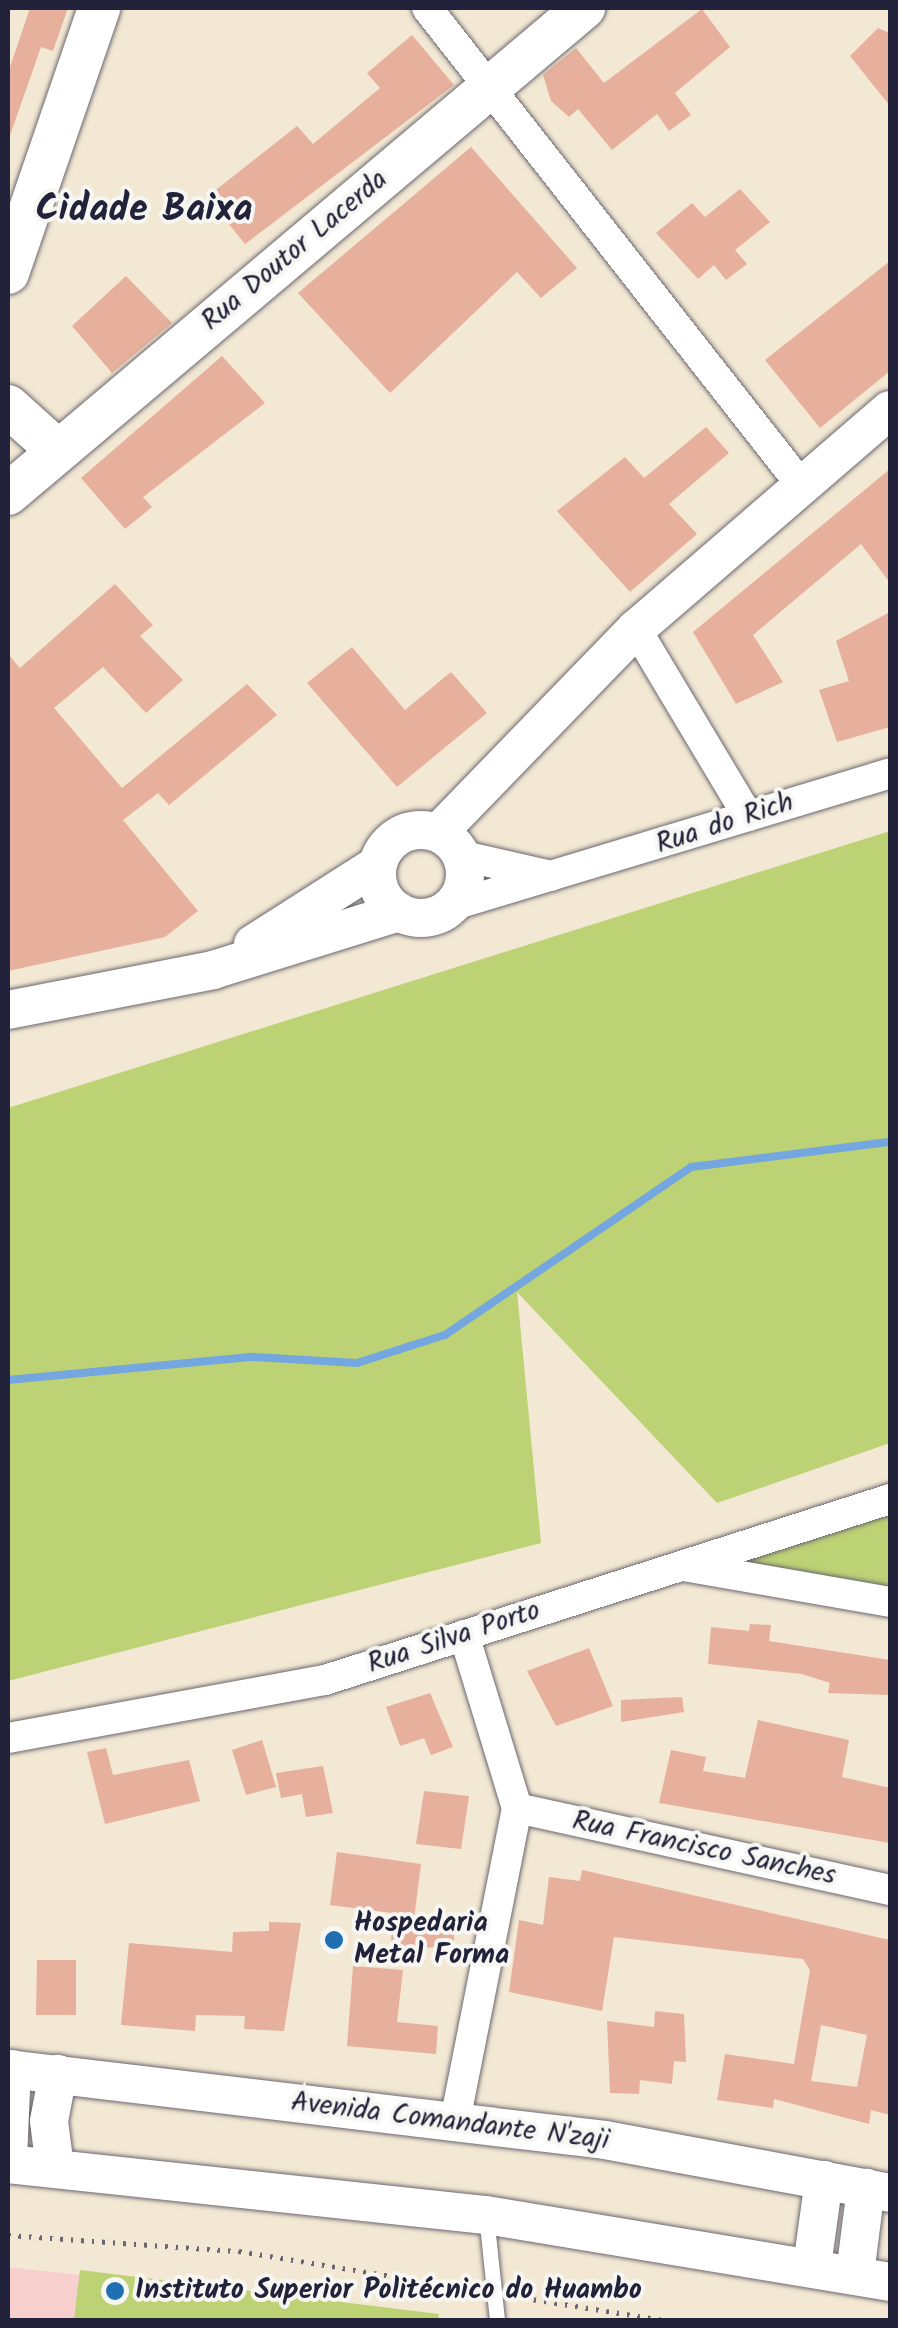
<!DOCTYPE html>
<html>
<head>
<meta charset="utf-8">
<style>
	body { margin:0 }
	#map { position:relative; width:898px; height:2328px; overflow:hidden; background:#f2e8d3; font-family:Kalam,sans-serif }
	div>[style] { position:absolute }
	.built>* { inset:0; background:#f7d0cd }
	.green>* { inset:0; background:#bdd175 }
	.stream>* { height:8px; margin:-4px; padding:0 4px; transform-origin:4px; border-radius:4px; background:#74a7e0 }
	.building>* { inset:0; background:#e6b09c }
	.path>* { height:5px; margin-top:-2.5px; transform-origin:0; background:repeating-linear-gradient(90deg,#6b6770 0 2.5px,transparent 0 10.5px) }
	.roads { filter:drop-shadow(0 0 2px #6b6770) drop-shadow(0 0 2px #6b6770) }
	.service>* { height:15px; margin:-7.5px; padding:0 7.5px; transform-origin:7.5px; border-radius:7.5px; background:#fff }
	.minor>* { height:30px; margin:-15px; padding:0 15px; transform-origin:15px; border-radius:15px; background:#fff }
	.tertiary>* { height:38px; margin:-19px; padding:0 19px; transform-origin:19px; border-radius:19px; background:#fff }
	.tertiary>.ring { margin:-19px; padding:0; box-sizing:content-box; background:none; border:38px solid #fff; border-radius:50% }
	.secondary>* { height:42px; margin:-21px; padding:0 21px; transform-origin:21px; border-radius:21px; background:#fff }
	.dots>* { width:28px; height:28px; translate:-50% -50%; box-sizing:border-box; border:5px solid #f6f6f2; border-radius:50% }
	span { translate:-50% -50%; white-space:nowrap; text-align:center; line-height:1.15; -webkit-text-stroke:8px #f6f6f2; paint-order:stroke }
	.street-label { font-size:28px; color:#22223b }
	.poi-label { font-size:28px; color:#22223b; font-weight:700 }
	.left { translate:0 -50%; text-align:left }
	.district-label { font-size:38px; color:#22223b; font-weight:700 }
	.frame { position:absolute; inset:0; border:10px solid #22223b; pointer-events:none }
</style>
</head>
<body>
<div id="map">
	<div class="built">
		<div style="clip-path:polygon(8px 2267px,439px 2315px,8px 2320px)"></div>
	</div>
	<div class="green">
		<div style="clip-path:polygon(890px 831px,890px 1443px,717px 1503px,517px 1292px,541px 1543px,8px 1681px,8px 1108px)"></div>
		<div style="clip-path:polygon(890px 1509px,890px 1588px,721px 1562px)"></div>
		<div style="clip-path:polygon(80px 2270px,439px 2314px,438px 2320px,74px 2320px)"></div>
	</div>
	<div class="stream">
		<div style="left:8px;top:1380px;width:246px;rotate:-5.4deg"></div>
		<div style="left:253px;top:1357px;width:104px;rotate:3.3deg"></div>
		<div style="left:357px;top:1363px;width:92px;rotate:-17.7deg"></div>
		<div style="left:445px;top:1335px;width:298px;rotate:-34.3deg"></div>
		<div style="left:691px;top:1167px;width:201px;rotate:-7.2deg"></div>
	</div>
	<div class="building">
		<div style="clip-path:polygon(30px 8px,68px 8px,53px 51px,41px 47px,8px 141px,8px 73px)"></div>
		<div style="clip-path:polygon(702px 9px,730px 47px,675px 93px,691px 115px,669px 131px,657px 114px,612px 150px,578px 109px,569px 117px,551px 101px,543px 75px,576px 48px,604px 83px)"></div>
		<div style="clip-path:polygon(878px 28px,890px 33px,890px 106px,850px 56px)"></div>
		<div style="clip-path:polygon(412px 35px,454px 85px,245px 244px,207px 197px,297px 126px,313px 144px,380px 88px,367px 73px)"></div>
		<div style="clip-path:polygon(471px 147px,577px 268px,541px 298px,517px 272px,390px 393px,298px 293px)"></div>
		<div style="clip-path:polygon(740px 189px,770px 222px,735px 250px,747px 264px,726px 280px,714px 265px,698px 279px,656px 233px,692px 203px,705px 217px)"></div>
		<div style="clip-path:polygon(890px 261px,890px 371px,820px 428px,765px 360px)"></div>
		<div style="clip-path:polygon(126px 276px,172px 323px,112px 373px,72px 326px)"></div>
		<div style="clip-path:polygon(222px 356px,265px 403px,143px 497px,152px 507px,125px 529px,81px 478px)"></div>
		<div style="clip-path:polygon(706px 427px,729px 453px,669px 504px,697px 534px,630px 592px,557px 511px,625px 457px,644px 478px)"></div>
		<div style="clip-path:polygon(890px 469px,890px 583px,861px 544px,753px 635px,783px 682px,736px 704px,693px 632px)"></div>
		<div style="clip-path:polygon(115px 584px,153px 625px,140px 636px,183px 680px,146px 713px,103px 667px,54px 708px,122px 788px,247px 684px,277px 715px,169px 805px,158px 793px,123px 820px,198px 911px,165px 937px,8px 971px,8px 654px,20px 668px)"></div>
		<div style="clip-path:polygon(890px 612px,890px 727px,837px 742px,819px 690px,849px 681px,836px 641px)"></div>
		<div style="clip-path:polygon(352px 647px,405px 710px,451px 672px,487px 713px,397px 787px,307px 683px)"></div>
		<div style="clip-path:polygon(750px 1624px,771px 1625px,769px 1641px,890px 1660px,890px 1695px,828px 1693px,830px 1683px,802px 1674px,708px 1664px,711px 1627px,749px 1631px)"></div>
		<div style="clip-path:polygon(589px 1648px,613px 1706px,556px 1726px,527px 1671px)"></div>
		<div style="clip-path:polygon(430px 1693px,453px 1747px,431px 1755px,424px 1738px,400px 1746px,386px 1707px)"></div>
		<div style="clip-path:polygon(682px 1697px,684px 1712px,621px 1722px,621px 1700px)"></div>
		<div style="clip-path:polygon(758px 1720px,849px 1740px,842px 1777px,890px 1788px,890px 1843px,659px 1803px,671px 1750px,706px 1757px,703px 1771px,745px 1778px)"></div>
		<div style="clip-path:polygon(262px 1740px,276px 1787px,246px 1795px,232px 1750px)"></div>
		<div style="clip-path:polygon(106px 1748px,113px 1775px,189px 1760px,200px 1801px,105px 1824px,87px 1752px)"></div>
		<div style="clip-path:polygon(323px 1766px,333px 1813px,306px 1817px,302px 1794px,281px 1798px,276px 1773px)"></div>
		<div style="clip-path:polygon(424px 1791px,469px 1796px,461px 1849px,416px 1844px)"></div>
		<div style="clip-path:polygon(337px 1852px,421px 1864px,414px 1919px,454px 1921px,454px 1946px,391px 1950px,392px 1913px,330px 1905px)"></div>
		<div style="clip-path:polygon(evenodd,582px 1870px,890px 1940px,890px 2115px,871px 2110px,869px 2124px,774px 2099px,773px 2108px,717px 2100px,725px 2054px,794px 2064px,810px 1970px,803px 1959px,614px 1937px,602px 2011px,509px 1992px,519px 1920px,543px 1925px,549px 1877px,580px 1881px,582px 1870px,821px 2025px,867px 2035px,857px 2087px,811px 2081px,821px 2025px)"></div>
		<div style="clip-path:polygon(269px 1922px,301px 1923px,284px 2031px,244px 2029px,245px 2016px,196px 2015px,195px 2031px,121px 2025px,129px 1943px,232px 1952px,233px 1932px,269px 1931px)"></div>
		<div style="clip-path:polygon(37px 1960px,76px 1960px,76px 2015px,36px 2015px)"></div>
		<div style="clip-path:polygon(353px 1966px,403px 1970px,397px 2022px,438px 2026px,436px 2054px,347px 2046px)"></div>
		<div style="clip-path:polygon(655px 2011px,684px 2014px,686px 2062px,674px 2061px,672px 2084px,640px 2080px,639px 2094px,610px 2093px,607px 2021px,654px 2027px)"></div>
	</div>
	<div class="path">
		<div style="left:8px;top:2235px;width:232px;rotate:4deg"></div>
		<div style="left:239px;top:2251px;width:236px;rotate:9.3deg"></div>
		<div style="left:513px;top:2296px;width:152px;rotate:9.1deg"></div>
	</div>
	<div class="roads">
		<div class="service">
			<div style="left:486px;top:2215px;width:106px;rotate:84deg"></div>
		</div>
		<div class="minor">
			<div style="left:427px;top:8px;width:608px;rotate:51.89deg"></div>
			<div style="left:636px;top:629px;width:218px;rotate:59.1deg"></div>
			<div style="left:463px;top:856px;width:90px;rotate:12.8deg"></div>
			<div style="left:454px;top:905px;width:456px;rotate:-16.8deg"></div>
			<div style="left:684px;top:1566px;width:209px;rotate:9.9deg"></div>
			<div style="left:8px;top:1738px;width:322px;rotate:-10.4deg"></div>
			<div style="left:325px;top:1680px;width:593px;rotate:-17.76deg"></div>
			<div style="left:517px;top:1808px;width:382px;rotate:12.4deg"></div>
			<div style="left:455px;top:2121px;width:319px;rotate:-78.8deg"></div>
			<div style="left:517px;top:1808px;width:181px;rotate:-107deg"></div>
		</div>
		<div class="tertiary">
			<div class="ring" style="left:377px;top:830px;width:50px;height:50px"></div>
			<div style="left:439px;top:832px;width:283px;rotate:-45.9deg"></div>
			<div style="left:636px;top:629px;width:335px;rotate:-40.8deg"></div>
			<div style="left:253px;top:944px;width:147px;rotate:-32.5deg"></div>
			<div style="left:8px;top:1010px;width:209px;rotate:-11deg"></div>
			<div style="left:213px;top:970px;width:195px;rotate:-17.3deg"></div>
			<div style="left:8px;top:2069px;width:601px;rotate:6.78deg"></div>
			<div style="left:605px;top:2140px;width:290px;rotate:10.5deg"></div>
			<div style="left:8px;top:2159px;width:90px;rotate:-87.5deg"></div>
			<div style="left:8px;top:2164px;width:481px;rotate:6.1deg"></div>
			<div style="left:486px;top:2215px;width:410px;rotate:9.4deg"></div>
			<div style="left:55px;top:2168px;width:47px;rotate:-97.3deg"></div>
			<div style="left:49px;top:2121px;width:48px;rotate:-79.2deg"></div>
			<div style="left:812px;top:2266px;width:87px;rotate:-82.1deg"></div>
			<div style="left:855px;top:2274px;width:87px;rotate:-82.7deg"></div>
		</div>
		<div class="secondary">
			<div style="left:8px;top:273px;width:280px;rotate:-71deg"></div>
			<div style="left:8px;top:406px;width:66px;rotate:41.9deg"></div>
			<div style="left:8px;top:494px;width:754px;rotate:-40.16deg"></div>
		</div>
	</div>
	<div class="dots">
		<div style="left:334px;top:1940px;background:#1f6fb2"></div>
		<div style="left:115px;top:2291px;background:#1f6fb2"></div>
	</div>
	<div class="street-label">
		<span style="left:295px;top:251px;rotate:-40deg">Rua Doutor Lacerda</span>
		<span style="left:725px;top:824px;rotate:-18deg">Rua do Rich</span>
		<span style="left:454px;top:1638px;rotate:-18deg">Rua Silva Porto</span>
		<span style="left:704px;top:1849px;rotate:12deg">Rua Francisco Sanches</span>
		<span style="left:450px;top:2122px;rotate:7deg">Avenida Comandante N'zaji</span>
	</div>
	<div class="poi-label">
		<span class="left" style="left:354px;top:1940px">Hospedaria<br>Metal Forma</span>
		<span class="left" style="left:135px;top:2291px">Instituto Superior Politécnico do Huambo</span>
	</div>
	<div class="district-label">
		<span style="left:144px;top:211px">Cidade Baixa</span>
	</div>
	<div class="frame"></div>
</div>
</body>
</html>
